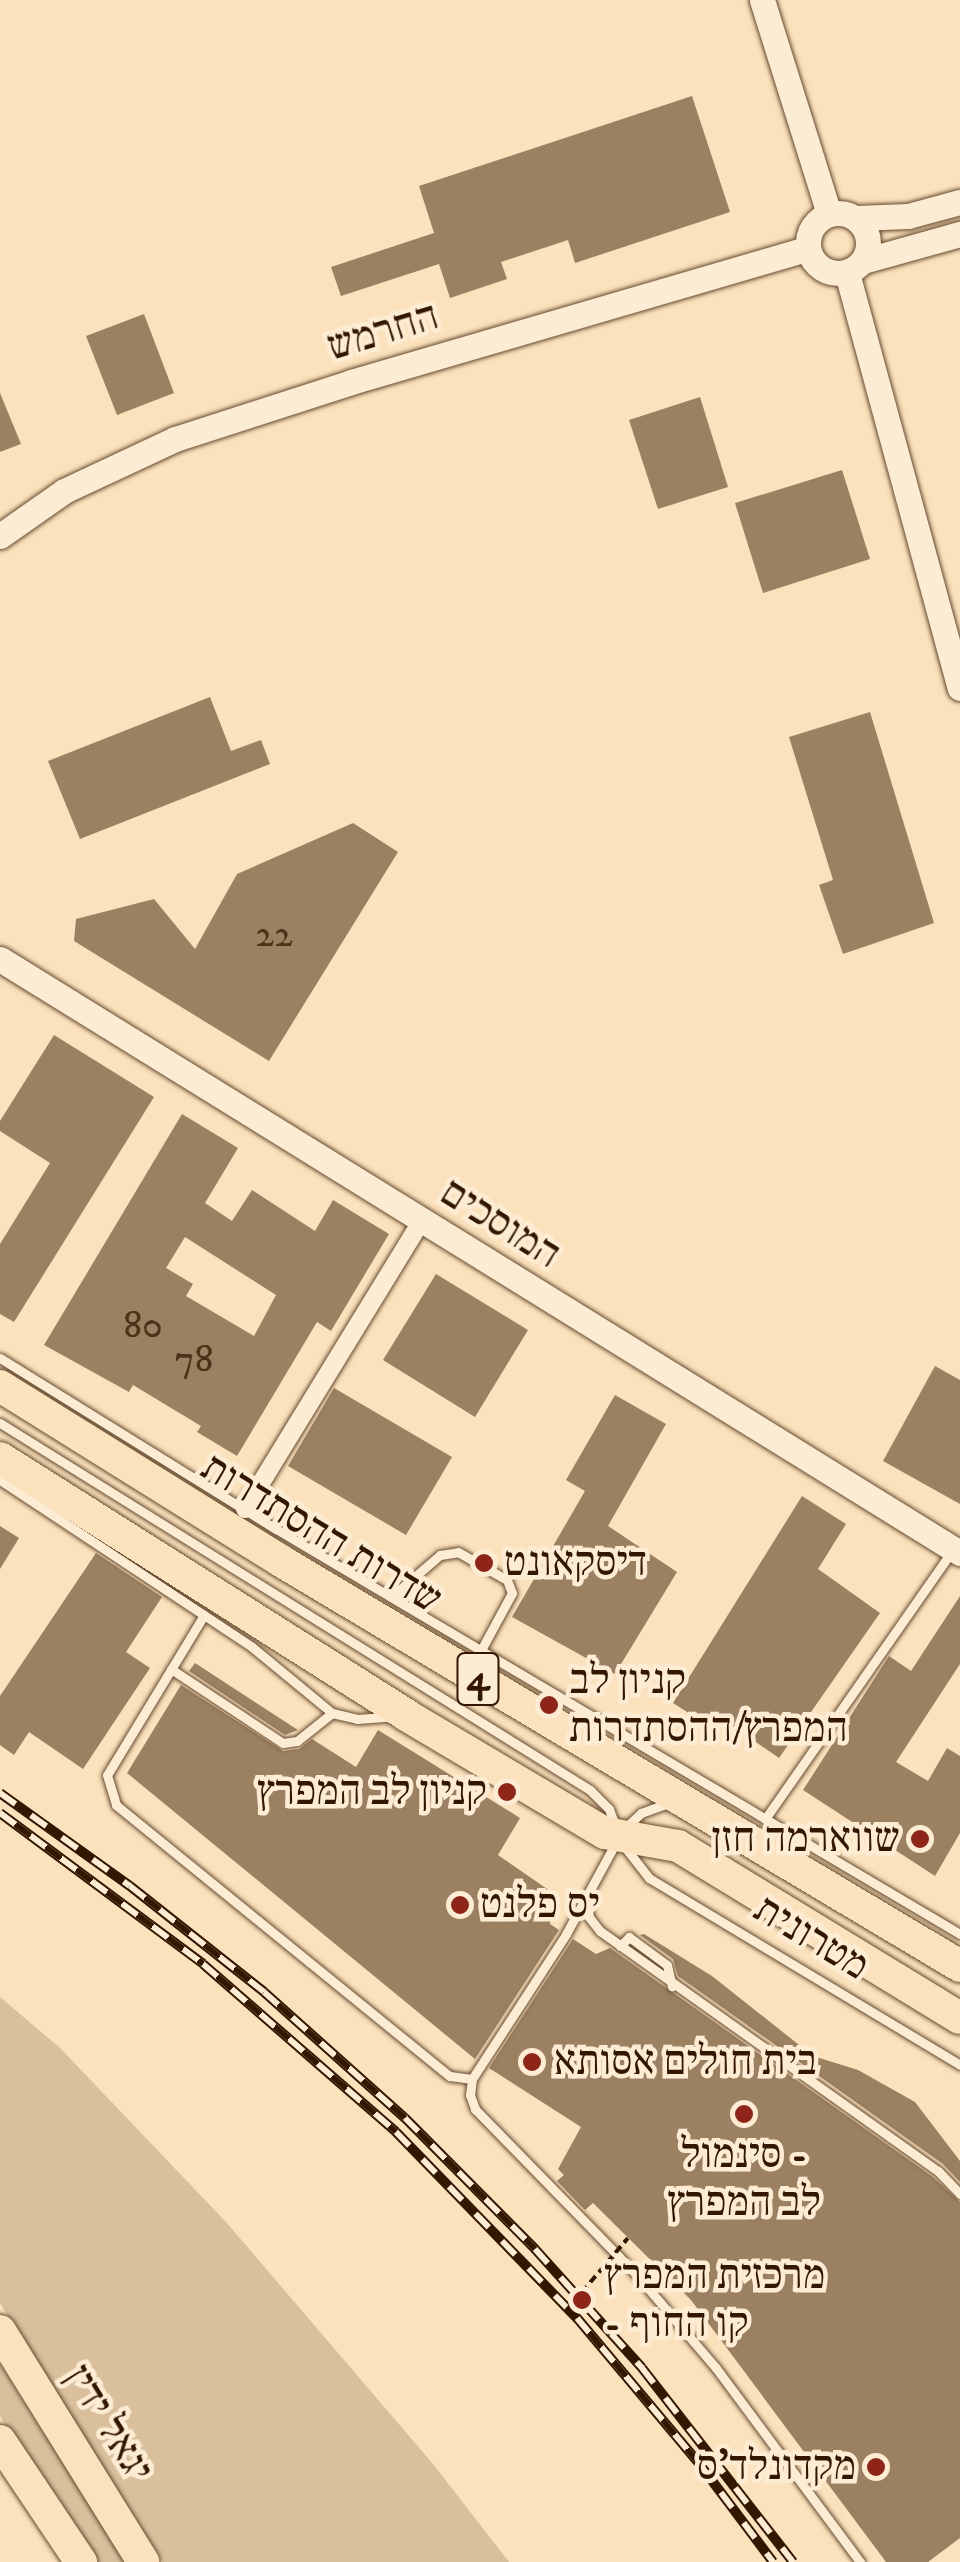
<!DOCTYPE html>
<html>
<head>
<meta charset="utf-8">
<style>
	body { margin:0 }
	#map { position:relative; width:960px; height:2562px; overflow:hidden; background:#fbe1bc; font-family:"IM FELL DW Pica","Frank Ruhl Libre",serif }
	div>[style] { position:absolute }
	.green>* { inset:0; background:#d9bf9c }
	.building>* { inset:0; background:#9b8062 }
	.roads { filter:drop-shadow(0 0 2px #654a2f) drop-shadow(0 0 2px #654a2f) }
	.lane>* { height:9px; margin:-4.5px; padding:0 4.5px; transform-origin:4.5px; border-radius:4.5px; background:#fcecd3 }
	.street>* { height:18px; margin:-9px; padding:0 9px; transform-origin:9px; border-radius:9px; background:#fcecd3 }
	.secondary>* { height:25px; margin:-12.5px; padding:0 12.5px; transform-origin:12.5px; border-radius:12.5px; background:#fcecd3 }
	.secondary>.ring { margin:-12.5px; padding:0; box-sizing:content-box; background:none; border:25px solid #fcecd3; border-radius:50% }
	.highway>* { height:32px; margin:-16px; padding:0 16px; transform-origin:16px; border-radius:16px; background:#fbe1bc }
	.rail>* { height:10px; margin-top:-5px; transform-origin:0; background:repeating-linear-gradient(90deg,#fcecd3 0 19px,#331700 0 38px); box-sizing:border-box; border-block:2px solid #331700 }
	.path-bridge>* { height:4px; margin-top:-2px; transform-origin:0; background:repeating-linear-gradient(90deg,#331700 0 8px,transparent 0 13px) }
	.dots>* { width:28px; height:28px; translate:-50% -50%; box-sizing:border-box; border:5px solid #fcecd3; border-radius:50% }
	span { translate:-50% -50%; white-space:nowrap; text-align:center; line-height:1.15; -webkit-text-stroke:9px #fcecd3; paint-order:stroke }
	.number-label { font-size:38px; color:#4d3118 }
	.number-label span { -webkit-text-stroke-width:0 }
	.shield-label span { padding:2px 8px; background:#fcecd3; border:2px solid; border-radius:8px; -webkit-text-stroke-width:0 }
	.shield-label { font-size:40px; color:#331700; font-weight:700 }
	.street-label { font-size:42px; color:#331700 }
	.poi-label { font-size:42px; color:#331700 }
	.left { translate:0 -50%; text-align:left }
	.right { translate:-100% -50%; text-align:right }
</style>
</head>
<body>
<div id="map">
	<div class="green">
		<div style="clip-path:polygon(0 1997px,60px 2048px,226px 2222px,433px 2464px,509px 2562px,163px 2562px,0 2303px)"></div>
		<div style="clip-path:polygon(0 2364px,126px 2562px,94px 2562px,54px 2502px,0 2416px)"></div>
	</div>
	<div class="building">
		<div style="clip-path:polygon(692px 96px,730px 212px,575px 263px,568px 240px,501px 262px,507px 279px,450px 298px,439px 264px,341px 296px,331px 267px,434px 233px,419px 186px)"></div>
		<div style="clip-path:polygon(144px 314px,174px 393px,117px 415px,86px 336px)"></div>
		<div style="clip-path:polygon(0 393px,21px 444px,0 452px)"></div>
		<div style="clip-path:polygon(700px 397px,728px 487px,658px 509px,629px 420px)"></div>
		<div style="clip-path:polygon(842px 470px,870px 559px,763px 593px,735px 503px)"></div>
		<div style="clip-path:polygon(210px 697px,231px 751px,261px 740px,270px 764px,80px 839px,48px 761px)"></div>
		<div style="clip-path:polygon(870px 712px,934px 923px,843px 954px,819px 885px,833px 880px,789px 737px)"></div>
		<div style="clip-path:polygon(353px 823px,398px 852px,269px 1061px,74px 941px,76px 919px,154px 899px,195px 949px,237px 874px)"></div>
		<div style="clip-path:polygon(54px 1035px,154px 1097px,14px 1322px,0 1314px,0 1244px,50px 1163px,0 1131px,0 1121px)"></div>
		<div style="clip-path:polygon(evenodd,182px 1114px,238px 1148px,205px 1203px,232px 1221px,252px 1190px,315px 1231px,333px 1200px,389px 1234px,331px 1331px,317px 1322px,237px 1456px,197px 1432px,201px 1426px,133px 1385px,129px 1392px,44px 1345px,182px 1114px,185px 1237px,276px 1295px,254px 1336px,186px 1296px,193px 1284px,166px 1268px,185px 1237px)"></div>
		<div style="clip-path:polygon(436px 1274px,528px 1330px,475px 1417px,383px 1360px)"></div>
		<div style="clip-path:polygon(935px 1366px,960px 1380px,960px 1504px,883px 1461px)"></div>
		<div style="clip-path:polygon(334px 1388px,452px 1457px,406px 1535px,288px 1466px)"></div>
		<div style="clip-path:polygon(615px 1395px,666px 1424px,608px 1526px,677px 1572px,615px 1674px,512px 1617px,585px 1491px,566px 1480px)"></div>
		<div style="clip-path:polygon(802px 1496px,846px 1524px,818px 1569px,880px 1613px,779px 1758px,724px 1720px,717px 1731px,673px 1703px)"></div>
		<div style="clip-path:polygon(0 1526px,19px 1538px,0 1569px)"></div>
		<div style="clip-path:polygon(96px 1553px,162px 1597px,126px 1652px,150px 1668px,83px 1769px,29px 1732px,14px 1755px,0 1745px,0 1696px)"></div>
		<div style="clip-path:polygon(960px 1596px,960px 1664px,896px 1762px,928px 1781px,947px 1748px,960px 1756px,960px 1833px,935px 1876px,803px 1790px,889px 1656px,911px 1671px)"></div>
		<div style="clip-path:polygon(195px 1663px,298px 1730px,285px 1735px,189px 1671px)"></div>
		<div style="clip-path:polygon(181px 1685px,283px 1751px,299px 1749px,312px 1739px,356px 1767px,378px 1730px,520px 1818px,498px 1855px,553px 1893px,550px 1924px,559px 1930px,475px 2059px,127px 1773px)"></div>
		<div style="clip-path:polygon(644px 1934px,712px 1976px,813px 2056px,858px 2070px,915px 2102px,960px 2161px,960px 2182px,943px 2164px,678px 1976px,673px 1959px,640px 1935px)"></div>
		<div style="clip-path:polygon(573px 1939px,596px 1954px,610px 1948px,933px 2177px,960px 2202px,960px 2538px,928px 2562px,886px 2562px,691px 2300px,593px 2203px,585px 2210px,557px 2181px,564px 2175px,558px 2169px,581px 2127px,489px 2068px)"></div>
	</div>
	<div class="roads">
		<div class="lane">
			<div style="left:0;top:1358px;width:325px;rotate:31.8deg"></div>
			<div style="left:276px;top:1529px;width:795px;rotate:30.63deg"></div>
			<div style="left:0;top:1423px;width:695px;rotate:31.88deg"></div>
			<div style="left:590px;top:1790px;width:27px;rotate:45deg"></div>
			<div style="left:609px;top:1809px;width:20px;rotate:70deg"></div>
			<div style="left:0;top:1480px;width:302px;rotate:33.5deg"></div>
			<div style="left:252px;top:1647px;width:104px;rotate:39.5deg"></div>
			<div style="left:332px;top:1713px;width:26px;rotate:13deg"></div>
			<div style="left:357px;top:1719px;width:31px;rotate:-4deg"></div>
			<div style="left:391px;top:1597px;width:65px;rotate:-40.6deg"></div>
			<div style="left:440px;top:1555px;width:18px;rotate:-9deg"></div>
			<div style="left:458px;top:1552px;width:56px;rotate:29.7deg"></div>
			<div style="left:507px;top:1580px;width:14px;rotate:69deg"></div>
			<div style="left:512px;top:1593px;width:65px;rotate:118.5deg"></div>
			<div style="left:204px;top:1615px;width:187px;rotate:121.2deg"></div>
			<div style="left:107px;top:1775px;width:31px;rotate:73deg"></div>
			<div style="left:116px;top:1805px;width:430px;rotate:39.1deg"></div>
			<div style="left:450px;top:2076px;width:22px;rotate:8deg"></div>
			<div style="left:472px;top:2079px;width:173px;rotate:-57deg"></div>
			<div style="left:566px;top:1934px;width:102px;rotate:-61.4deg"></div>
			<div style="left:171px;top:1669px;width:134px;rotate:33.5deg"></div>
			<div style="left:283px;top:1743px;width:14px;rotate:-8deg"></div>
			<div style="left:297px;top:1741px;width:45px;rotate:-38.7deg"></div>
			<div style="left:765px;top:1819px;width:327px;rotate:-55.1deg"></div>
			<div style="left:626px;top:1827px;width:21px;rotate:-43deg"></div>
			<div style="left:641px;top:1813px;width:29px;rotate:-20deg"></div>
			<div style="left:624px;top:1846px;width:41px;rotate:52deg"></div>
			<div style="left:649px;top:1878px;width:363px;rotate:31deg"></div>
			<div style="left:587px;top:1899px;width:18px;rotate:84deg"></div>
			<div style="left:589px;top:1917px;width:18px;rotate:52deg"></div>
			<div style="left:600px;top:1931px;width:415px;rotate:35.4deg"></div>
			<div style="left:938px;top:2171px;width:32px;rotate:46deg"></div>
			<div style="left:620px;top:1946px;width:13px;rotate:-45deg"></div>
			<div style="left:629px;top:1937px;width:47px;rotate:36.4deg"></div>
			<div style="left:667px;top:1965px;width:22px;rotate:77deg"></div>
			<div style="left:472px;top:2079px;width:16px;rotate:97deg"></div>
			<div style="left:470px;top:2095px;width:15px;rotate:70deg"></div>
			<div style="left:475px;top:2109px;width:231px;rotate:45.7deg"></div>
			<div style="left:636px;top:2274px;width:123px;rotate:49.6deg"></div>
			<div style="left:716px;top:2368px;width:242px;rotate:53.4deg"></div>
		</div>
		<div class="street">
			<div style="left:245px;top:1509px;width:337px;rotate:-58.5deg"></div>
		</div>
		<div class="secondary">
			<div style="left:762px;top:0;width:224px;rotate:72.6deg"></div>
			<div class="ring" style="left:808px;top:213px;width:35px;height:35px"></div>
			<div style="left:856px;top:218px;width:52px;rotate:-2.2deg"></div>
			<div style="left:908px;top:216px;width:54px;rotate:-15.1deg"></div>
			<div style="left:863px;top:261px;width:101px;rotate:-15.6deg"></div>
			<div style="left:847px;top:273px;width:430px;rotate:74.8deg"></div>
			<div style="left:0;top:536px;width:78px;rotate:-35.1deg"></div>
			<div style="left:64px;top:491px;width:123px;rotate:-25.1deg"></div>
			<div style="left:175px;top:439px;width:185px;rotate:-17.9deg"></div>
			<div style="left:351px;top:382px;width:476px;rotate:-16.3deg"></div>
			<div style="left:0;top:959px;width:1129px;rotate:31.75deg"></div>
		</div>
		<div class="highway">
			<div style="left:0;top:1386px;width:331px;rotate:31.9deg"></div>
			<div style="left:281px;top:1561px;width:791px;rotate:30.81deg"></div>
			<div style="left:0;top:1458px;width:481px;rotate:32.3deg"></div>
			<div style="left:406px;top:1715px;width:231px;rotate:30.7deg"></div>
			<div style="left:605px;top:1833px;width:74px;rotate:10.1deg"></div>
			<div style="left:678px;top:1846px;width:330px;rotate:31.4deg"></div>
			<div style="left:0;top:2331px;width:272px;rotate:58.2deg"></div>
			<div style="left:0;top:2441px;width:146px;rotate:56.2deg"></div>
		</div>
	</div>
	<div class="rail">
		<div style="left:0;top:1793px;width:160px;rotate:35.6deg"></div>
		<div style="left:130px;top:1886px;width:171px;rotate:38.3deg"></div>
		<div style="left:264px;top:1992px;width:189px;rotate:41.8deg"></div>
		<div style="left:405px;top:2118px;width:185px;rotate:45.2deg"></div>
		<div style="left:535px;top:2249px;width:160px;rotate:48deg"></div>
		<div style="left:642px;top:2368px;width:246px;rotate:52.1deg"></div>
		<div style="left:0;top:1813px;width:253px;rotate:36.6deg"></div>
		<div style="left:203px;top:1964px;width:256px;rotate:41deg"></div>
		<div style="left:396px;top:2132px;width:260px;rotate:45.8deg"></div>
		<div style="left:577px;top:2318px;width:188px;rotate:50deg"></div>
		<div style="left:698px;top:2462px;width:125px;rotate:53.1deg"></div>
	</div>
	<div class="path-bridge">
		<div style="left:565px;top:2312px;width:97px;rotate:-49.6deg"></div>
	</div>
	<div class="dots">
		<div style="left:484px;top:1563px;background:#8f2418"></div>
		<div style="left:549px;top:1705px;background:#8f2418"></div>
		<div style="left:507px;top:1792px;background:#8f2418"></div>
		<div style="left:920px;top:1839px;background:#8f2418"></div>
		<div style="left:460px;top:1905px;background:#8f2418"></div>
		<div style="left:532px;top:2062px;background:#8f2418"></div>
		<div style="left:744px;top:2114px;background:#8f2418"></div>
		<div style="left:582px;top:2300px;background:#8f2418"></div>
		<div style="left:876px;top:2467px;background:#8f2418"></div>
	</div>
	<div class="number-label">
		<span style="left:274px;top:936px">22</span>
		<span style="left:143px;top:1327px">80</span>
		<span style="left:194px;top:1361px">78</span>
	</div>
	<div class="shield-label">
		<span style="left:478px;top:1679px">4</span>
	</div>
	<div class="street-label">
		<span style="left:383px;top:332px;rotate:-17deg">החרמש</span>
		<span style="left:500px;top:1224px;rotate:32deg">המוסכים</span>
		<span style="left:321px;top:1534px;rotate:31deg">שדרות ההסתדרות</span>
		<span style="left:811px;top:1938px;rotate:31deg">מטרונית</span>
		<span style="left:108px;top:2424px;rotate:58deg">יגאל ידין</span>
	</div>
	<div class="poi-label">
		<span class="left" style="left:504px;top:1563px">דיסקאונט</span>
		<span class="left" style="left:569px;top:1705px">קניון לב<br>המפרץ/ההסתדרות</span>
		<span class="right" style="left:487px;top:1792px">קניון לב המפרץ</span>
		<span class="right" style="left:900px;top:1839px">שווארמה חזן</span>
		<span class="left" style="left:480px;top:1905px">יס פלנט</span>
		<span class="left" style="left:554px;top:2062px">בית חולים אסותא</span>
		<span style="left:744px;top:2179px">סינמול -<br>לב המפרץ</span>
		<span class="left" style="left:604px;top:2300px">מרכזית המפרץ<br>- קו החוף</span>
		<span class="right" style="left:856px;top:2467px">מקדונלד'ס</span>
	</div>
</div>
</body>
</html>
